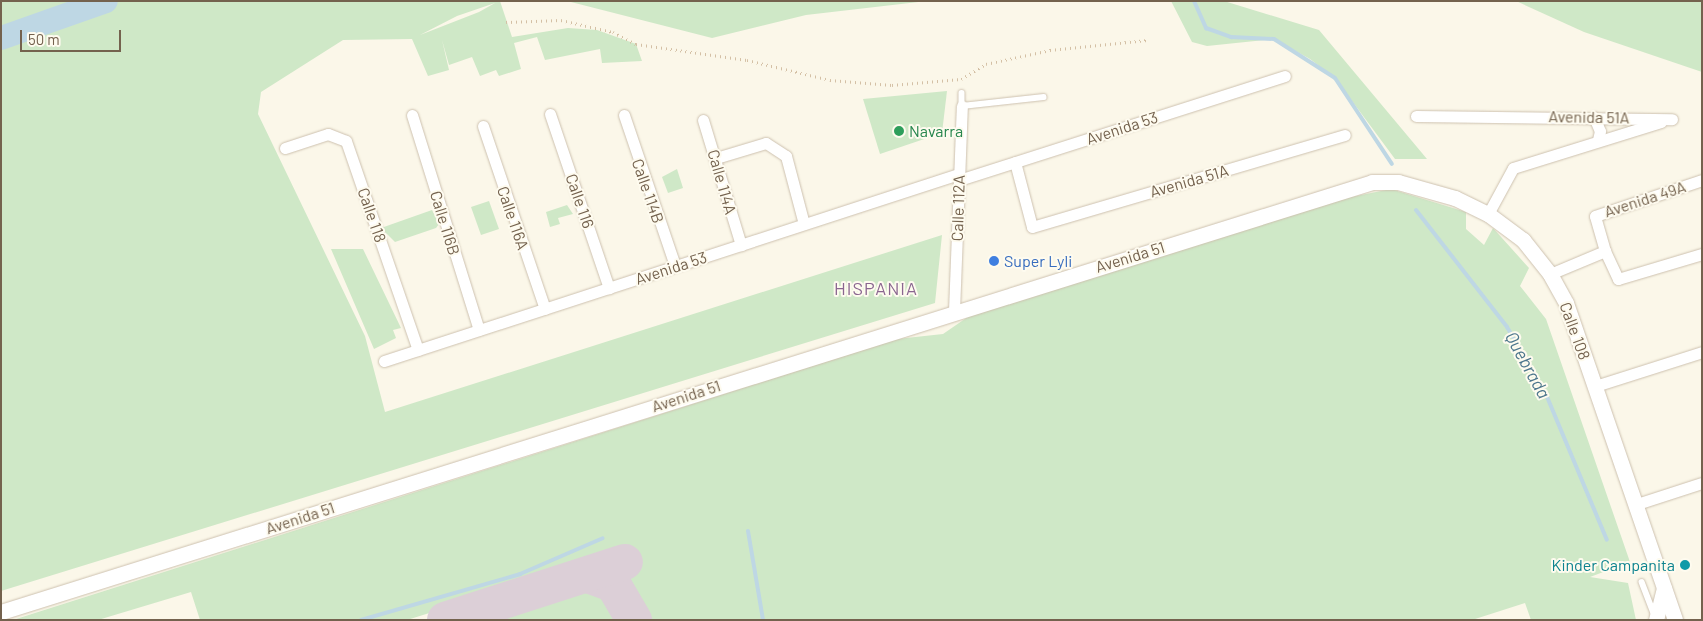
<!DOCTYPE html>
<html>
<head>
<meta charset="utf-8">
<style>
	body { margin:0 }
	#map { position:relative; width:1703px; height:621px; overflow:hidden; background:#fbf7e9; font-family:Barlow,sans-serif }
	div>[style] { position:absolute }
	.green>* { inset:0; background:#cfe8c7 }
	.stream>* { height:4px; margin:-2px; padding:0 2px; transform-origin:2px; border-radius:2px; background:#bed7e4 }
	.river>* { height:24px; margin:-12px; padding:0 12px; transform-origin:12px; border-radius:12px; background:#bed7e4 }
	.taxiway>* { height:36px; margin:-18px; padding:0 18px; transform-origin:18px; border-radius:18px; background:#dccfd7 }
	.path>* { height:2.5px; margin-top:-1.25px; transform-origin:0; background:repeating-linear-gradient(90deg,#d4c0a5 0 1px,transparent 0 5px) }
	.roads { filter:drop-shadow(0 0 1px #cdc1af) drop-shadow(0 0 1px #cdc1af) }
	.service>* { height:5.5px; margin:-2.75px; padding:0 2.75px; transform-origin:2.75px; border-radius:2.75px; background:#fff }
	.minor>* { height:11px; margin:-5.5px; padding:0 5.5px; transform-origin:5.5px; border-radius:5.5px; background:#fff }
	.secondary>* { height:15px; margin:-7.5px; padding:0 7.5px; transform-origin:7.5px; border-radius:7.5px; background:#fff }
	.dots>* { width:14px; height:14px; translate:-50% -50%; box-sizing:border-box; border:2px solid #fefbef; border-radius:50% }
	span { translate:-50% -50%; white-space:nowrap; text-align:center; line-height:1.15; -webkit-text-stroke:4px #fefbef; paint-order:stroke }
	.street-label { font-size:16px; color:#74624e }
	.leisure-label { font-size:16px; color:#27864d }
	.left { translate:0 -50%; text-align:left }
	.shop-label { font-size:16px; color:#366cbe }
	.culture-label { font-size:16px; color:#0d838f }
	.right { translate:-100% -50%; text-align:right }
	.neighbourhood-label { font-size:18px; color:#8a6690; letter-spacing:1px }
	.water-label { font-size:18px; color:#4c768c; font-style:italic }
	.frame { position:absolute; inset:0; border:2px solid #74624e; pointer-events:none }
	.scale { position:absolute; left:20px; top:30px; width:101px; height:22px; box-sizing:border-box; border:2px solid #74624e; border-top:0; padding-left:6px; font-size:15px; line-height:18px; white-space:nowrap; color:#74624e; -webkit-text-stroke:4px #fefbef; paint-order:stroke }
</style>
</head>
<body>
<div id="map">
	<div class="green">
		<div style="clip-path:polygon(evenodd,1px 1px,500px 1px,512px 37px,568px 28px,597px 30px,636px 44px,642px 61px,602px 63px,600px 49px,545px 60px,537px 37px,514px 43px,521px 69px,499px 76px,496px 70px,480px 76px,472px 57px,449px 65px,442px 40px,449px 70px,428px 76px,412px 39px,343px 40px,261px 92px,258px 114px,365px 336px,385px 412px,942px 235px,935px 303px,1px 591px,1px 1px,495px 3px,479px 12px,420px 35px,457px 16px,495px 3px)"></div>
		<div style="clip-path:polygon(567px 1px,927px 1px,806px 15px,712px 38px)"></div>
		<div style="clip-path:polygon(1171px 1px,1224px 1px,1319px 30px,1427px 159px,1395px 159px,1335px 78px,1310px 59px,1274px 39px,1207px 46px,1192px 42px)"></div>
		<div style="clip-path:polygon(1516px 1px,1702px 1px,1702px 72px,1584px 32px)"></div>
		<div style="clip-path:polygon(947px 91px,942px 133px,880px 154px,863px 99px)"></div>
		<div style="clip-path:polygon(677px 169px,683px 188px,668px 193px,662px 177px)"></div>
		<div style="clip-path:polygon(1391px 189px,1466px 212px,1466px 229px,1484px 245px,1493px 228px,1529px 268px,1520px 286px,1546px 319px,1630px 562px,1590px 577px,1628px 583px,1636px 620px,1531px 620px,1525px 603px,1472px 620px,647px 620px,619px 576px,634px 573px,627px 551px,407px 620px,200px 620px,191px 592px,98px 620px,13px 620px,897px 339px,943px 334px,975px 312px,1326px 202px)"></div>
		<div style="clip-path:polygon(489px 201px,499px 229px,481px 235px,471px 207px)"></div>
		<div style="clip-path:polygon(567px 205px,573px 214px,558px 218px,560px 224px,550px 227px,546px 212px)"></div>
		<div style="clip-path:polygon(432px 210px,439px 224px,436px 228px,395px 242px,381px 228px)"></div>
		<div style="clip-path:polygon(331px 249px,363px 249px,401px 328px,393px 330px,396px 338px,374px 349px)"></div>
		<div style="clip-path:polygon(580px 590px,608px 598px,621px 620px,484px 620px)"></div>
	</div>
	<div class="stream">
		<div style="left:1194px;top:1px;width:30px;rotate:66deg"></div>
		<div style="left:1206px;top:28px;width:27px;rotate:20deg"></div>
		<div style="left:1231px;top:37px;width:43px;rotate:2.7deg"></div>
		<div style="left:1274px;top:39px;width:72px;rotate:32.6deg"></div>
		<div style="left:1335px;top:78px;width:103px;rotate:56.5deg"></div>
		<div style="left:1416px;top:210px;width:148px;rotate:52.1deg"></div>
		<div style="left:1507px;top:327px;width:75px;rotate:59.7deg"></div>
		<div style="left:1545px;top:392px;width:160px;rotate:67.3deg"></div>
		<div style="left:748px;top:531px;width:90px;rotate:80.4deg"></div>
		<div style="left:361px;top:620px;width:166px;rotate:-16.1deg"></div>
		<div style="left:520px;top:574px;width:90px;rotate:-23.4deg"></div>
	</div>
	<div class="river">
		<div style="left:1px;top:38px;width:111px;rotate:-19.4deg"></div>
	</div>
	<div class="taxiway">
		<div style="left:588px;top:575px;width:27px;rotate:20deg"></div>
		<div style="left:613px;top:584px;width:42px;rotate:59.7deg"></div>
		<div style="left:445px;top:620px;width:189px;rotate:-17.9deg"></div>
	</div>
	<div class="path">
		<div style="left:506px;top:22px;width:55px;rotate:-2.1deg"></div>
		<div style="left:561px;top:20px;width:53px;rotate:13deg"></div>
		<div style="left:613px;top:32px;width:26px;rotate:28deg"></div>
		<div style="left:636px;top:44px;width:112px;rotate:8.2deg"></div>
		<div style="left:747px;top:60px;width:85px;rotate:13.5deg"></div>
		<div style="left:830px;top:80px;width:62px;rotate:4.6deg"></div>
		<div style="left:892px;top:85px;width:69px;rotate:-5deg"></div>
		<div style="left:961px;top:79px;width:29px;rotate:-31deg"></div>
		<div style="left:986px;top:64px;width:66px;rotate:-12.3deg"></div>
		<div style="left:1050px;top:50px;width:98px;rotate:-5.9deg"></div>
	</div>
	<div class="roads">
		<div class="service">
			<div style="left:962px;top:93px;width:13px;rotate:90deg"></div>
			<div style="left:962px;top:106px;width:82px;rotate:-6.3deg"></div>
			<div style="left:1642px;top:582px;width:33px;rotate:69deg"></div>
		</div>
		<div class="minor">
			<div style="left:550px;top:114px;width:184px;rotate:71.3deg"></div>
			<div style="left:412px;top:115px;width:225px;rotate:72.7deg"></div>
			<div style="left:624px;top:115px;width:159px;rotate:71.3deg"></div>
			<div style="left:1416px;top:116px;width:256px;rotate:0.7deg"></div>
			<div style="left:1594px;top:117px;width:15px;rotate:67deg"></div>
			<div style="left:1600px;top:131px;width:9px;rotate:103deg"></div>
			<div style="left:703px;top:120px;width:131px;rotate:73.1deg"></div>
			<div style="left:483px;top:126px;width:193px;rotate:71.3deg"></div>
			<div style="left:285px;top:148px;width:45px;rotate:-18deg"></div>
			<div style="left:328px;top:134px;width:19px;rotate:21deg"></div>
			<div style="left:346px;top:141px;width:221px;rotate:71deg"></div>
			<div style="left:716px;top:158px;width:52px;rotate:-16.7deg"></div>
			<div style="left:766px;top:143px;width:24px;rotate:33deg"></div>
			<div style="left:786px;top:156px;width:70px;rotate:75.2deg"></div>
			<div style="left:1015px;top:162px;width:67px;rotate:75.3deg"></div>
			<div style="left:1032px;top:227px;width:326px;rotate:-16.4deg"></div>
			<div style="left:959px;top:180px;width:342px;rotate:-17.7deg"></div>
			<div style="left:1488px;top:214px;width:52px;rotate:-61.5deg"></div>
			<div style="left:1513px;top:168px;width:155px;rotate:-17.3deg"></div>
			<div style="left:1605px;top:251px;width:36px;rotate:-106deg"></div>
			<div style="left:1595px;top:216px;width:113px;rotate:-18.6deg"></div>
			<div style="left:1550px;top:274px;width:60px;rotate:-22.7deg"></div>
			<div style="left:1605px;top:251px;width:31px;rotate:65deg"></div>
			<div style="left:1618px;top:279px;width:88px;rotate:-16.6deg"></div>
			<div style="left:954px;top:311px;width:205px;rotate:-87.8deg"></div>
			<div style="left:384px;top:361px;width:605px;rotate:-18.02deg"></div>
			<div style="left:1595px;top:386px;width:112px;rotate:-17.6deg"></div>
			<div style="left:1637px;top:504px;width:68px;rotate:-17.9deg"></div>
		</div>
		<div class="secondary">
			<div style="left:1px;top:612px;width:1437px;rotate:-17.41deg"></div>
			<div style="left:1372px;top:182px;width:26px"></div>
			<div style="left:1398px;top:182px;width:59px;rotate:15.7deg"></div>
			<div style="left:1455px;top:198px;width:37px;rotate:26deg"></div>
			<div style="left:1488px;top:214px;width:44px;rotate:36.6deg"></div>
			<div style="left:1523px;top:240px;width:43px;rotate:51.5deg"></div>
			<div style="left:1550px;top:274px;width:33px;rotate:61deg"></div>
			<div style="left:1566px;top:303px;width:335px;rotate:71deg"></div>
			<div style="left:1656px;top:620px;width:33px;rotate:-76deg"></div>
		</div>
	</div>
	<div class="dots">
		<div style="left:899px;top:131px;background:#2e9e5b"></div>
		<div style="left:994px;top:261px;background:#3f7fe0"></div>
		<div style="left:1685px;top:565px;background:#0f9aa8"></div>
	</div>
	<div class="street-label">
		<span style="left:1589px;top:117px;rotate:1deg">Avenida 51A</span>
		<span style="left:1122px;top:128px;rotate:-18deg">Avenida 53</span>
		<span style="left:1189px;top:181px;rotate:-16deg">Avenida 51A</span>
		<span style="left:722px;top:182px;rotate:74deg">Calle 114A</span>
		<span style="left:648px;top:191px;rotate:71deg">Calle 114B</span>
		<span style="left:1645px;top:199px;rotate:-18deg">Avenida 49A</span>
		<span style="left:580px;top:201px;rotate:71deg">Calle 116</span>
		<span style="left:958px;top:208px;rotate:-88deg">Calle 112A</span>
		<span style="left:372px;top:215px;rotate:71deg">Calle 118</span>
		<span style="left:513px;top:218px;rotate:71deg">Calle 116A</span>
		<span style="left:445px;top:223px;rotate:73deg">Calle 116B</span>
		<span style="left:1130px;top:257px;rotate:-17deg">Avenida 51</span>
		<span style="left:671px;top:268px;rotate:-18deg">Avenida 53</span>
		<span style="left:1575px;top:331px;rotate:70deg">Calle 108</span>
		<span style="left:686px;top:396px;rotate:-18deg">Avenida 51</span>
		<span style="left:300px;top:518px;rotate:-18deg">Avenida 51</span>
	</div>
	<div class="leisure-label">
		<span class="left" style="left:909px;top:131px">Navarra</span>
	</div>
	<div class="shop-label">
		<span class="left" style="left:1004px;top:261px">Super Lyli</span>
	</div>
	<div class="culture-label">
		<span class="right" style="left:1675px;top:565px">Kinder Campanita</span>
	</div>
	<div class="neighbourhood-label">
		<span style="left:876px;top:288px">HISPANIA</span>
	</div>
	<div class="water-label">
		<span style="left:1528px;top:365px;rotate:61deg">Quebrada</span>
	</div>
	<div class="frame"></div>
	<div class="scale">50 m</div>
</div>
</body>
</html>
